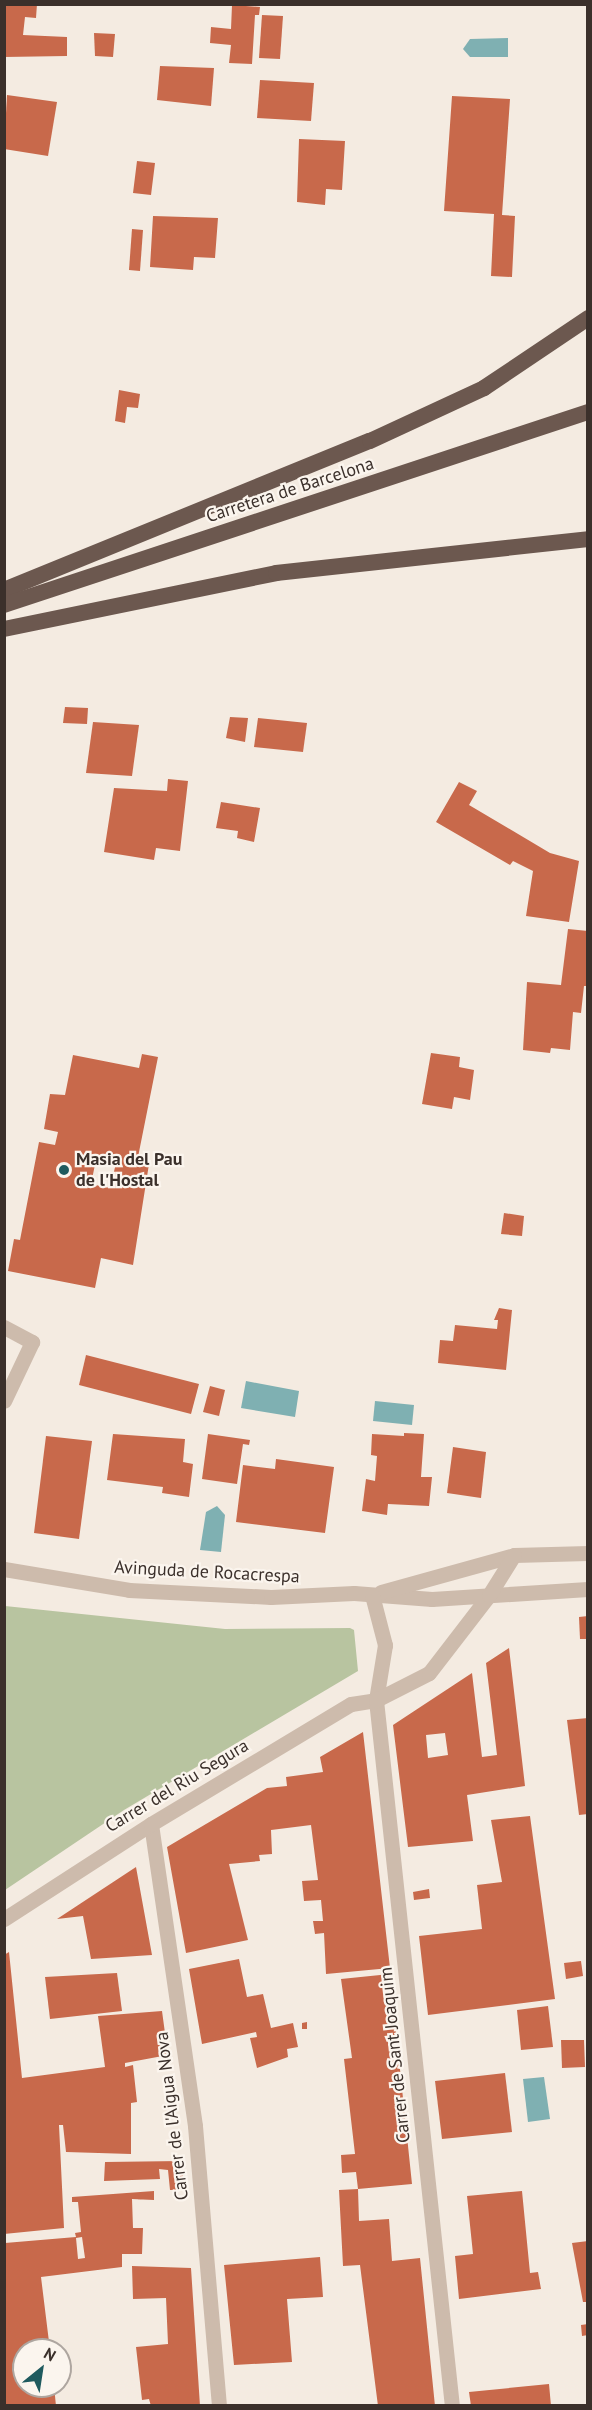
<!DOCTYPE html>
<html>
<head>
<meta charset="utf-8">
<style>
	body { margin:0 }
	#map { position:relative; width:592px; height:2410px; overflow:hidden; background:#f4ebe1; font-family:"PT Sans",sans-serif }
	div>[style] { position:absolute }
	.green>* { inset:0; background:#b8c4a0 }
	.water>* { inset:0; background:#7fb0b2 }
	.building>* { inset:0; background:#c8694b }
	.minor>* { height:15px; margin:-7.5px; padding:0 7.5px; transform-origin:7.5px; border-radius:7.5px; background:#cdbbac }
	.tertiary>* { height:15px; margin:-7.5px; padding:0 7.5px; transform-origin:7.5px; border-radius:7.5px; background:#cdbbac }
	.trunk>* { height:16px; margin:-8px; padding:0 8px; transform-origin:8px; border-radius:8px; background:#6c584f }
	.dots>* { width:16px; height:16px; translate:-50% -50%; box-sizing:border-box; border:3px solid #fbf5ee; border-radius:50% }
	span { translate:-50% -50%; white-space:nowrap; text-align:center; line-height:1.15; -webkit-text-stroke:4.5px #fbf5ee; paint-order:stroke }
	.street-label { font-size:18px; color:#3b302b }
	.poi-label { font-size:18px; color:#3b302b; font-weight:700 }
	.left { translate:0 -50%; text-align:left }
	.frame { position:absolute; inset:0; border:6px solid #3b302b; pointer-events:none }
	.north { position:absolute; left:12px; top:2338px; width:60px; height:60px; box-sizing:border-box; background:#fbf5ee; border:2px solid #aea6a0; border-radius:50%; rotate:30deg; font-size:16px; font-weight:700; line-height:24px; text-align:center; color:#3b302b }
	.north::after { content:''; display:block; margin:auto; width:21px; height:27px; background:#1f5a5e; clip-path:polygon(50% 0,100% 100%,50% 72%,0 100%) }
</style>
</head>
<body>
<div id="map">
	<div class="green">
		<div style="clip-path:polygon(5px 1606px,225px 1629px,350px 1628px,354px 1630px,358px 1671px,124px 1810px,5px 1890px)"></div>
	</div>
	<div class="water">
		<div style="clip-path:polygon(508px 38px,508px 57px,470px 57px,463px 49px,470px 39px)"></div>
		<div style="clip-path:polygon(246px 1381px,299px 1391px,295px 1417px,241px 1408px)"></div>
		<div style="clip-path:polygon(375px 1401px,414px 1405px,412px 1425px,373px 1421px)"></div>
		<div style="clip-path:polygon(217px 1506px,225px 1515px,221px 1552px,200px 1550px,206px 1512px)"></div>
		<div style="clip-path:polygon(544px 2077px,550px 2119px,528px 2122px,523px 2079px)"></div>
	</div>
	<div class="building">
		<div style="clip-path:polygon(4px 4px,37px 4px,36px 18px,25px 17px,23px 35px,67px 37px,67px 56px,4px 57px)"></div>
		<div style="clip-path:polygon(232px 5px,260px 7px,259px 15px,255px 15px,252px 64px,229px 63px,231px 45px,210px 43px,211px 27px,231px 29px)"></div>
		<div style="clip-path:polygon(262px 15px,283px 16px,280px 59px,259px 58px)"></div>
		<div style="clip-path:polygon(94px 33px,115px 34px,113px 57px,95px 56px)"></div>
		<div style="clip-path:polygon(160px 66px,214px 68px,211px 106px,157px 100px)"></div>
		<div style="clip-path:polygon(260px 80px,314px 83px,311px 121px,257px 118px)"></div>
		<div style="clip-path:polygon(7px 95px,57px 102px,48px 156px,4px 149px)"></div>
		<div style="clip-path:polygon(452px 96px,510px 99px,502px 215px,515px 216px,512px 277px,491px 276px,494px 214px,444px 211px)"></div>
		<div style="clip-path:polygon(299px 139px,345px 141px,342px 190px,326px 189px,325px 205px,297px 202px)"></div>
		<div style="clip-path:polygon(137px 161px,155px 163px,151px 195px,133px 193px)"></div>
		<div style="clip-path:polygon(153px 216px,218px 218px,215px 258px,194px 257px,193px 270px,150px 267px)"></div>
		<div style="clip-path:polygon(132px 229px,143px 230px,140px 271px,129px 270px)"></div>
		<div style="clip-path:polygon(119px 390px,140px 394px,138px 408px,127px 407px,125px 423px,115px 421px)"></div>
		<div style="clip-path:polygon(65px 707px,88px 708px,87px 724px,63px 723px)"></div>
		<div style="clip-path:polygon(230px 717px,248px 718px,245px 742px,226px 738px)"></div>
		<div style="clip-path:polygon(258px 718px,307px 723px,303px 752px,254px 747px)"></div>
		<div style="clip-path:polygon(93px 722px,139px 725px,132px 776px,86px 773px)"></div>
		<div style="clip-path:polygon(168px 779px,188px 781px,180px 851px,156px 848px,154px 860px,104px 852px,114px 788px,167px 791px)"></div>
		<div style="clip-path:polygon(459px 782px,477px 791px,469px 805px,550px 853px,579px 861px,569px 922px,526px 916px,533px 871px,513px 861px,510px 865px,436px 822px)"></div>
		<div style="clip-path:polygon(221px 802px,260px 808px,254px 842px,237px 838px,238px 831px,216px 828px)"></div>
		<div style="clip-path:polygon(568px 929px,588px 931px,588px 986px,584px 986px,581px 1013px,573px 1012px,570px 1050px,551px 1048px,550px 1053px,523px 1050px,527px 982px,561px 985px)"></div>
		<div style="clip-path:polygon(431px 1053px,460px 1057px,459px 1067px,474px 1070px,470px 1100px,454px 1097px,452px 1109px,422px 1104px)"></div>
		<div style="clip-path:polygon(evenodd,142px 1054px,158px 1057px,137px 1162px,149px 1164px,133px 1265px,101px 1258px,95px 1288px,8px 1271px,14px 1239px,20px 1240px,39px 1142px,55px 1145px,58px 1132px,44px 1129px,50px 1094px,65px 1095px,73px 1055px,139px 1068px,142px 1054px,97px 1155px,117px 1159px,110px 1188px,91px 1184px,97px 1155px)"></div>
		<div style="clip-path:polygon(504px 1213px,524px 1216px,522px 1236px,501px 1234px)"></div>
		<div style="clip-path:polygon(499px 1308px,512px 1310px,506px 1370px,438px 1363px,440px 1340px,453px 1341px,455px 1325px,497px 1329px,498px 1320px,494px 1320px)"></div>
		<div style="clip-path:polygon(86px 1355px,199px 1384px,191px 1414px,79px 1385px)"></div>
		<div style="clip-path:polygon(210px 1386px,225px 1390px,219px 1416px,203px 1412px)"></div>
		<div style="clip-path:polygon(404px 1433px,424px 1434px,421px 1477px,432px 1477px,429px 1506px,388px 1504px,387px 1515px,362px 1511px,366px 1479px,375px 1481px,377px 1456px,371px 1455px,372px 1434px,404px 1436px)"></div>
		<div style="clip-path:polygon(113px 1434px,185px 1439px,183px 1462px,193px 1464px,189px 1497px,162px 1493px,163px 1487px,107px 1480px)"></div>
		<div style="clip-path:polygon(208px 1434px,250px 1440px,249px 1445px,243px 1444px,237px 1484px,202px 1479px)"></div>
		<div style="clip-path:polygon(46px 1436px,92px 1441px,79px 1539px,34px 1533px)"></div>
		<div style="clip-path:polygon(453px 1447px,486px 1452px,481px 1498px,447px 1493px)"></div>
		<div style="clip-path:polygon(276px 1459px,334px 1467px,325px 1533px,236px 1522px,243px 1465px,275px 1469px)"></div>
		<div style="clip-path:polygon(588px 1616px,588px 1639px,580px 1639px,579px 1617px)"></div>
		<div style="clip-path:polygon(evenodd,509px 1648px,525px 1786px,467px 1795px,473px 1841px,408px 1847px,393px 1725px,472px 1673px,482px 1757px,497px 1755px,486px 1663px,509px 1648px,445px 1733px,448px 1755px,428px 1758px,426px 1735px,445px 1733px)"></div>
		<div style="clip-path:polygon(588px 1718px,588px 1814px,579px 1815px,567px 1720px)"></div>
		<div style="clip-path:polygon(363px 1732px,390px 1968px,326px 1974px,324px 1933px,315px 1934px,313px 1921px,323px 1921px,321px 1900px,304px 1901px,302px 1881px,318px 1880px,311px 1825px,271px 1830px,272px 1854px,259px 1855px,260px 1861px,229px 1864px,248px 1940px,186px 1953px,167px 1847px,267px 1788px,287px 1786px,286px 1777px,323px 1772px,320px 1757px)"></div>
		<div style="clip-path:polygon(530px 1816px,555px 1999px,428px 2015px,419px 1936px,482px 1929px,477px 1885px,502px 1882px,491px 1820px)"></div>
		<div style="clip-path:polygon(136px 1867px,152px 1955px,91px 1959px,83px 1916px,57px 1919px)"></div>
		<div style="clip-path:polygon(429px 1889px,430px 1898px,414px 1900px,413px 1892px)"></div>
		<div style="clip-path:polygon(9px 1952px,22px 2078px,105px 2067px,98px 2016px,162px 2011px,168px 2055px,125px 2063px,125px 2067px,133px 2065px,137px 2102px,131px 2103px,131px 2154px,66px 2152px,63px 2125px,59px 2125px,64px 2228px,4px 2234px,4px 1955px)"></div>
		<div style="clip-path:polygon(239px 1959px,247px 1997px,263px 1994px,271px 2028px,293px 2023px,298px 2047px,287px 2049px,288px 2057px,257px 2068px,250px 2038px,257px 2037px,256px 2032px,202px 2044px,189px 1969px)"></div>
		<div style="clip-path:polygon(581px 1961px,583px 1976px,566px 1979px,564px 1963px)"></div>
		<div style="clip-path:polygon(117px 1973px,122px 2011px,50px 2019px,45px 1977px)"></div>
		<div style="clip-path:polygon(390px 1974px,412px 2184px,358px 2189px,356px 2172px,342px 2173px,341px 2155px,355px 2154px,344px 2059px,352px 2058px,341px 1979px)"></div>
		<div style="clip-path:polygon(548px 2006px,553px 2047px,521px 2050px,517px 2010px)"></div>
		<div style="clip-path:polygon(307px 2022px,307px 2029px,302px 2029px,302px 2023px)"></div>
		<div style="clip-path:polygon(561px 2040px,584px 2040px,585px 2067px,562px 2068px)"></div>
		<div style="clip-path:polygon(505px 2073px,512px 2132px,442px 2139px,435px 2081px)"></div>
		<div style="clip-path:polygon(181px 2161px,185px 2190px,170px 2190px,168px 2170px,159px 2169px,160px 2179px,104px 2181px,105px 2162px)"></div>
		<div style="clip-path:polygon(358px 2189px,359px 2221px,389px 2219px,392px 2261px,420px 2258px,435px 2406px,378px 2406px,360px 2265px,343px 2266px,339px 2190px)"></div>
		<div style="clip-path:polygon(evenodd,154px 2191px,154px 2200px,132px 2199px,133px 2228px,143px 2228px,142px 2254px,122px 2254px,122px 2267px,41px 2277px,50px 2350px,24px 2350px,24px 2386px,54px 2386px,56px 2406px,5px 2406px,5px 2243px,76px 2237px,75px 2233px,81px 2232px,78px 2202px,72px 2202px,72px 2197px,154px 2191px,82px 2237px,85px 2258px,78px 2259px,76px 2238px,82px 2237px)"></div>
		<div style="clip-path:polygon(522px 2191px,530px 2273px,538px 2272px,541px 2289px,459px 2299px,455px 2256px,473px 2254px,467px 2196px)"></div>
		<div style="clip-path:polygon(588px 2241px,588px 2302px,583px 2302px,572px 2243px)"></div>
		<div style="clip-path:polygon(320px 2257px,323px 2297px,287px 2299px,292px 2362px,234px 2365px,224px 2265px)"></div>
		<div style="clip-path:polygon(132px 2266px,191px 2268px,200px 2406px,151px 2406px,149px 2399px,142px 2400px,136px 2347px,168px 2344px,166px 2298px,133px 2299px)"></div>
		<div style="clip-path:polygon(588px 2324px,588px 2335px,582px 2336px,581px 2325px)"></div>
		<div style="clip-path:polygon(549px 2384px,551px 2406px,471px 2406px,469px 2392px)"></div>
	</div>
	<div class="minor">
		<div style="left:4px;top:1327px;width:32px;rotate:28deg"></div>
		<div style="left:32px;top:1342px;width:65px;rotate:115.4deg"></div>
		<div style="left:151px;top:1824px;width:305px;rotate:81.7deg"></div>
		<div style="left:195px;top:2126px;width:281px;rotate:85.1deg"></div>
		<div style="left:4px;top:1919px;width:175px;rotate:-32.9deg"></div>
		<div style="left:151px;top:1824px;width:233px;rotate:-31deg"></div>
		<div style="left:351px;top:1704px;width:25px;rotate:-9deg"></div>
		<div style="left:376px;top:1700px;width:710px;rotate:83.86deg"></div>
	</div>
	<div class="tertiary">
		<div style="left:4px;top:1569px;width:127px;rotate:9.5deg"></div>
		<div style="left:129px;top:1590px;width:142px;rotate:2.8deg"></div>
		<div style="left:271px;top:1597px;width:83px;rotate:-2.8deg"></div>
		<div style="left:354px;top:1593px;width:78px;rotate:4.4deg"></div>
		<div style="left:432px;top:1599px;width:156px;rotate:-3.7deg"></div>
		<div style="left:381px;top:1592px;width:138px;rotate:-15.5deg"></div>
		<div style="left:514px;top:1555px;width:74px;rotate:-1.5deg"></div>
		<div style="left:372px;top:1595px;width:52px;rotate:75.4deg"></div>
		<div style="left:385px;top:1645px;width:56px;rotate:99.3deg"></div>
		<div style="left:376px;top:1700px;width:59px;rotate:-27deg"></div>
		<div style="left:429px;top:1673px;width:98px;rotate:-52.4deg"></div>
		<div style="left:489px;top:1595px;width:47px;rotate:-58deg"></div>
	</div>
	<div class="trunk">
		<div style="left:4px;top:590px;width:395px;rotate:-22.2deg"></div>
		<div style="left:370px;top:441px;width:126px;rotate:-24.9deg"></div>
		<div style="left:484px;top:388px;width:125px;rotate:-33.9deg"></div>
		<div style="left:4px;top:605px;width:615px;rotate:-18.29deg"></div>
		<div style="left:4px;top:629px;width:278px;rotate:-11.6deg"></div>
		<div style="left:276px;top:573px;width:314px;rotate:-6.2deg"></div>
	</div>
	<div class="dots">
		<div style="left:64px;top:1170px;background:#1f5a5e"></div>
	</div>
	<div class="street-label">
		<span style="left:290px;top:490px;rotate:-18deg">Carretera de Barcelona</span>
		<span style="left:207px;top:1572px;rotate:3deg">Avinguda de Rocacrespa</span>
		<span style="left:177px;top:1786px;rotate:-31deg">Carrer del Riu Segura</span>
		<span style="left:395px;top:2055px;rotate:-96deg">Carrer de Sant Joaquim</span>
		<span style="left:172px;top:2116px;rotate:-97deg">Carrer de l'Aigua Nova</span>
	</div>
	<div class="poi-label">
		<span class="left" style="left:76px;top:1170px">Masia del Pau<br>de l'Hostal</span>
	</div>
	<div class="frame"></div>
	<div class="north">N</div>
</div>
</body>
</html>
